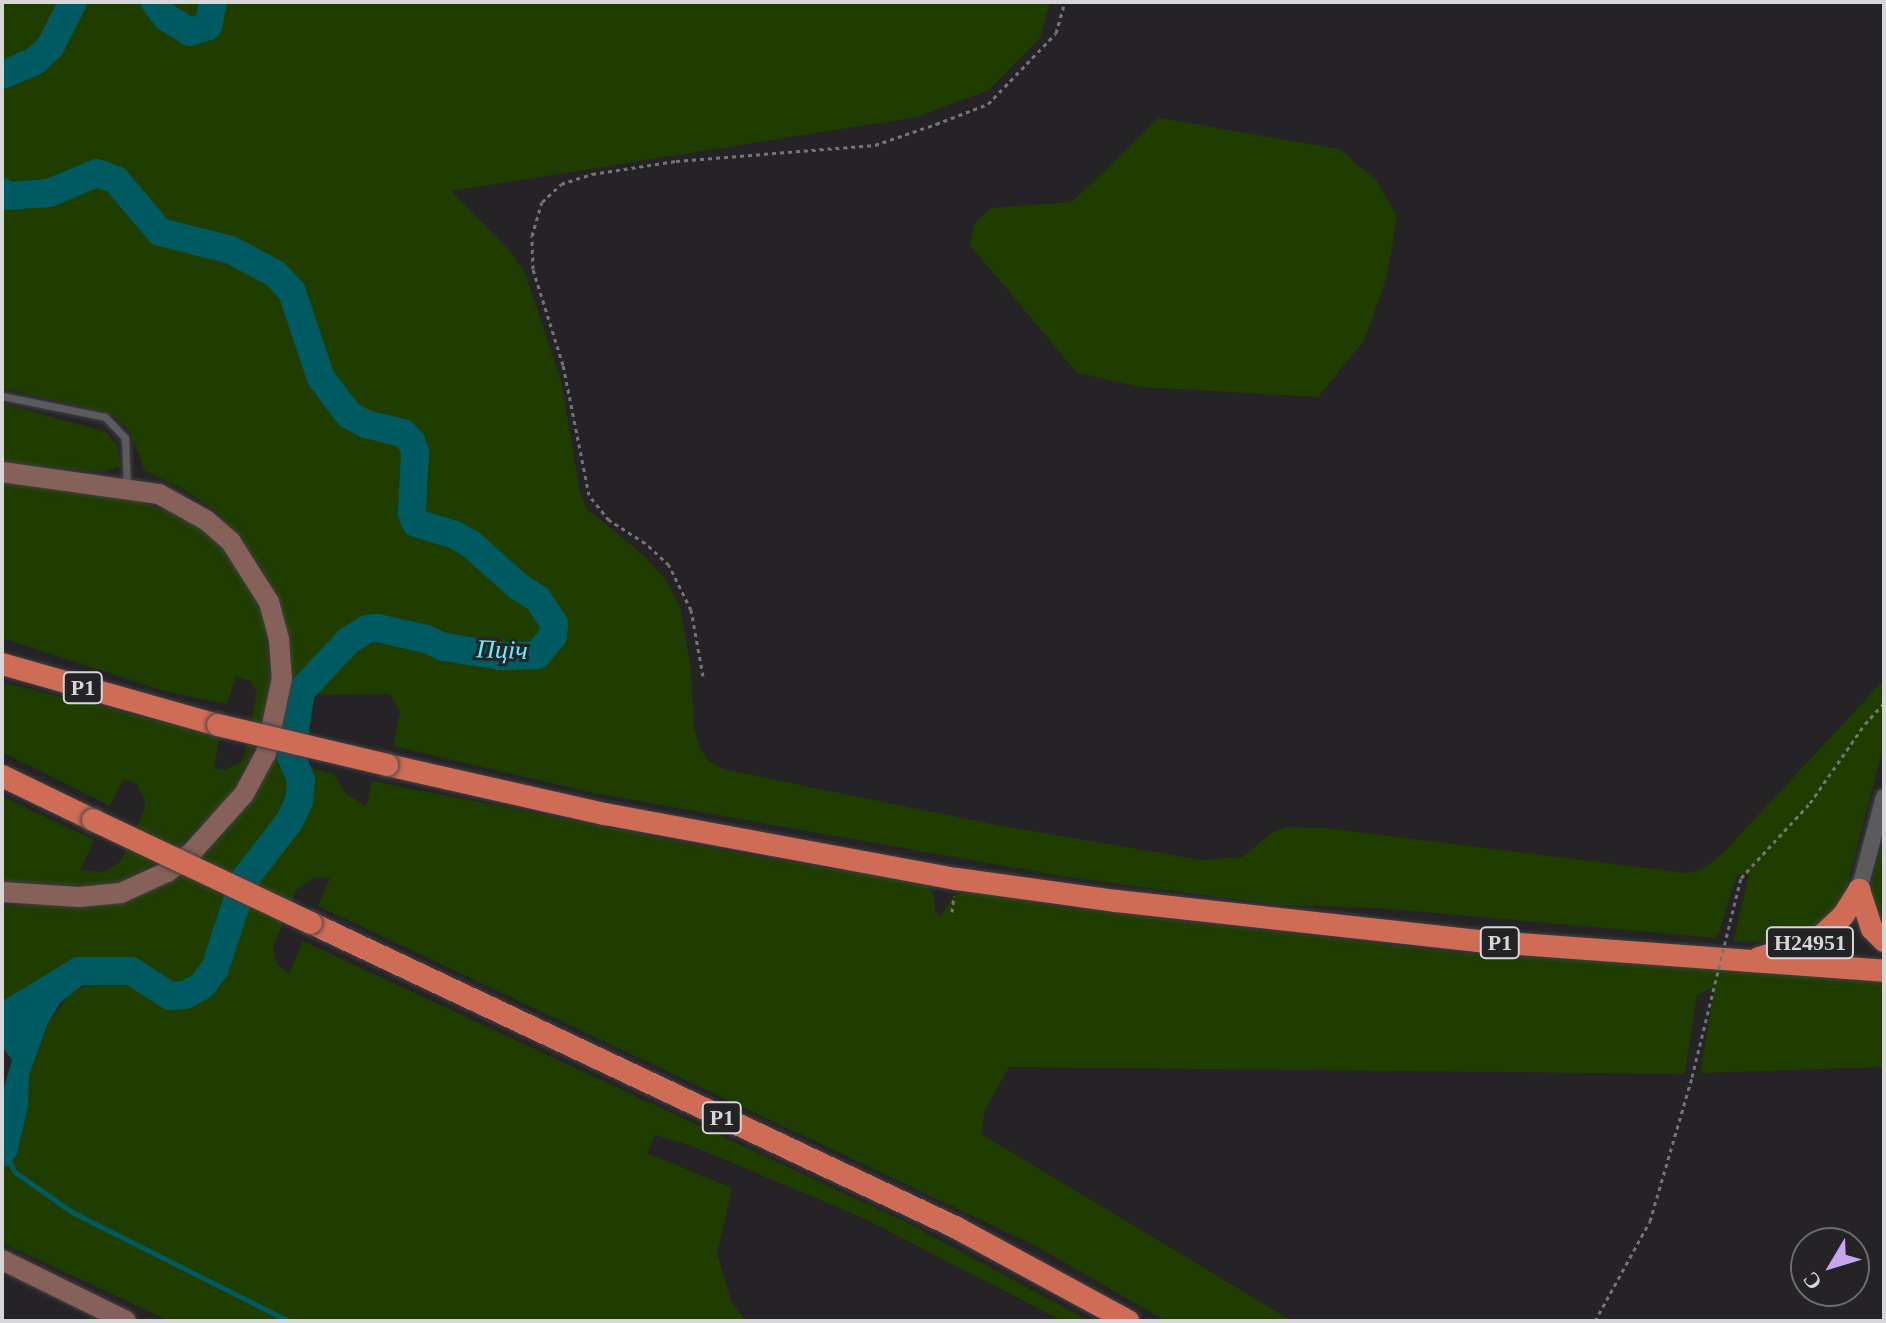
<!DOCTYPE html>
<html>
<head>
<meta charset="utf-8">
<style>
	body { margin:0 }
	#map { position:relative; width:1886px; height:1323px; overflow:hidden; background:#252325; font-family:Georgia,serif }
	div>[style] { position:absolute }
	.green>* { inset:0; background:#203d00 }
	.water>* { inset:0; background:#005a62 }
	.stream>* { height:5px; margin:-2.5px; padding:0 2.5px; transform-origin:2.5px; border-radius:2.5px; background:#005a62 }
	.river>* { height:28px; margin:-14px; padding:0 14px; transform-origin:14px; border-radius:14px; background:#005a62 }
	.path>* { height:3px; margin-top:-1.5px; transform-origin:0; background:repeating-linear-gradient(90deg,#757375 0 4px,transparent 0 8px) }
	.roads { filter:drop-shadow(0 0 2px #424143) drop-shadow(0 0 2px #424143) }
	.service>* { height:7px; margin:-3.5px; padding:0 3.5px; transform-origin:3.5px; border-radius:3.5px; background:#5b5a5c }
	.tertiary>* { height:16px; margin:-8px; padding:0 8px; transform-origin:8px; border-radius:8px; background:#5b5a5c }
	.secondary>* { height:20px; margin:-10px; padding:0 10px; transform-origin:10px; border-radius:10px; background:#86615a }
	.trunk>* { height:22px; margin:-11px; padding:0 11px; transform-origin:11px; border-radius:11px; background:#cf6c56 }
	.path-bridge>* { height:3px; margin-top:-1.5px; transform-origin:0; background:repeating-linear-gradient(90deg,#757375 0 4px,transparent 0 8px) }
	.bridges { filter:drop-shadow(0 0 2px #424143) drop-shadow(0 0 2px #424143) }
	.trunk-bridge>* { height:22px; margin:-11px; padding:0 11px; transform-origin:11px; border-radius:11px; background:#cf6c56 }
	span { translate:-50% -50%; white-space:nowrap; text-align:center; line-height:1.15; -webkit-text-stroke:6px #252325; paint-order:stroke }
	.shield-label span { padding:2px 6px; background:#252325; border:2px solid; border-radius:6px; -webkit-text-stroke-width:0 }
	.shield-label { font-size:22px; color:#d7d6d8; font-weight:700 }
	.water-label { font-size:26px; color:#63effe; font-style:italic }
	.frame { position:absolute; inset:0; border:4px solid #d7d6d8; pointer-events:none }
	.north { position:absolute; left:1790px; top:1227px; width:80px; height:80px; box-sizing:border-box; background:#252325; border:2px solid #6c6b6d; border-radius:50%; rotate:232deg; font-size:22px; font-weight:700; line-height:32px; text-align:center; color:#d7d6d8 }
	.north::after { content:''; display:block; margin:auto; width:28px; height:36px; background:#c9a5ee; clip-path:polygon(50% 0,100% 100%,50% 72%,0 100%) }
</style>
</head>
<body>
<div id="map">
	<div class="green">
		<div style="clip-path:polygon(2px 2px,1050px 2px,1040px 38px,989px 90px,917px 117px,451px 191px,510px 251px,524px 270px,561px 380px,580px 493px,587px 509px,642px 554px,666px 580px,680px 607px,691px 669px,694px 728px,700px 749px,708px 760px,722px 769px,997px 825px,1201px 860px,1243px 857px,1272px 832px,1288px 827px,1325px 828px,1687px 873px,1703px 869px,1721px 855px,1884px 680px,1884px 744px,1845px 893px,1837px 909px,1823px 926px,1789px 941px,1733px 942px,1749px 875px,1737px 875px,1717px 938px,1379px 908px,1282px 905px,1073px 878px,593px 793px,393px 746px,400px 712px,390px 694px,317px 695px,309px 672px,294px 688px,286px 766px,297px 784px,291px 804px,276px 834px,250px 858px,217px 924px,215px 940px,201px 976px,176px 990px,165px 987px,156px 970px,137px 962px,76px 963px,57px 968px,2px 1002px,2px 905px,90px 904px,123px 900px,153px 890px,181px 872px,218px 839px,248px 804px,268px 764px,277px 601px,261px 567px,243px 541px,216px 511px,185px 490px,145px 471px,129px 430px,112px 414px,2px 388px)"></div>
		<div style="clip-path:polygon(1159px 118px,1339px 149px,1376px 180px,1397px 217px,1387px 276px,1365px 339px,1318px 397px,1141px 387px,1077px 373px,970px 245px,974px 224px,991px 208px,1072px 202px)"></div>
		<div style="clip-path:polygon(2px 403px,106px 432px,117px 445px,121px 466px,101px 472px,2px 462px)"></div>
		<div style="clip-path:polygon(2px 482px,130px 498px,177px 515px,207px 532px,228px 553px,251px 589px,264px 619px,270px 681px,257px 742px,244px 770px,228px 798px,170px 856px,121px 881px,101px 886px,2px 882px,2px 796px,94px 840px,80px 870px,103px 872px,120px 862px,145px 809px,145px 801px,137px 784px,123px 779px,110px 806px,2px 752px,2px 682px,220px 736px,214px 768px,224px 770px,240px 763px,244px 756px,257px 693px,251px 681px,236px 676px,227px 704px,168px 692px,2px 638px)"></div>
		<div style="clip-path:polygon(294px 763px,334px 774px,346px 794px,366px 806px,372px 781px,737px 853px,927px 885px,933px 892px,936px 913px,940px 917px,954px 895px,976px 890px,1053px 906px,1461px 953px,1884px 979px,1884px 1067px,1700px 1073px,1715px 987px,1697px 995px,1685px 1074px,1009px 1067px,985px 1110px,981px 1134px,1292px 1321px,1166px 1321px,1036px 1246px,318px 906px,330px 878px,315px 877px,297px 889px,273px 947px,277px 965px,289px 974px,303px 941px,906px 1222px,1090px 1321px,1063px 1321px,861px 1217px,692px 1146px,655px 1135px,647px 1153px,732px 1188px,717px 1254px,732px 1303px,746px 1321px,170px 1321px,2px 1243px,2px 1167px,8px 1166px,17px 1154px,28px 1107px,29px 1075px,48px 1023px,71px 993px,94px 981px,130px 981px,145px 993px,180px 1005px,212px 990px,237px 938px,237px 912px,257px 871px,288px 835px,311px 785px,307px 775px)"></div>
		<div style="clip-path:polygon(1884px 837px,1884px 928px,1870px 891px)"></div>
	</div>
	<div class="water">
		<div style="clip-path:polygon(76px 963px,84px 984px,60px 1003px,48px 1023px,29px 1075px,28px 1107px,17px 1154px,8px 1166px,2px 1167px,2px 1094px,12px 1060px,2px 1047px,2px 1002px,57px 968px)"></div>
	</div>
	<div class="stream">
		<div style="left:2px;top:1147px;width:28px;rotate:63deg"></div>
		<div style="left:15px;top:1172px;width:70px;rotate:35.1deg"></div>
		<div style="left:72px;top:1212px;width:243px;rotate:26.7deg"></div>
	</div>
	<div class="river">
		<div style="left:155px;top:2px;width:19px;rotate:54deg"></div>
		<div style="left:166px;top:17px;width:28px;rotate:32deg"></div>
		<div style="left:190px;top:32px;width:19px;rotate:-18deg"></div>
		<div style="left:208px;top:26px;width:25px;rotate:-78deg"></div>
		<div style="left:2px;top:75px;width:36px;rotate:-23deg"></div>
		<div style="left:35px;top:61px;width:21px;rotate:-43deg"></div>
		<div style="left:50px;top:47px;width:51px;rotate:-62.9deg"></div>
		<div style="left:2px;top:192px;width:7px;rotate:34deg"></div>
		<div style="left:8px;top:196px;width:41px;rotate:-4.2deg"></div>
		<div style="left:49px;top:193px;width:52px;rotate:-22.6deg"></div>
		<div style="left:97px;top:173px;width:20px;rotate:20deg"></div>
		<div style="left:116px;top:180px;width:68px;rotate:49.8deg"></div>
		<div style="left:160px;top:232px;width:73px;rotate:14.2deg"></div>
		<div style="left:231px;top:250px;width:51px;rotate:28.1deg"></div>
		<div style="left:276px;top:274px;width:24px;rotate:48deg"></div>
		<div style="left:292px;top:292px;width:91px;rotate:71.4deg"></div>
		<div style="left:321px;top:378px;width:46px;rotate:52.9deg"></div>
		<div style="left:349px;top:415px;width:19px;rotate:28deg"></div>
		<div style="left:366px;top:424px;width:38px;rotate:14deg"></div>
		<div style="left:403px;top:433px;width:11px;rotate:45deg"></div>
		<div style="left:411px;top:441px;width:12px;rotate:70deg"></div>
		<div style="left:415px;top:452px;width:61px;rotate:92.8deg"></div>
		<div style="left:412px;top:513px;width:11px;rotate:68deg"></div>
		<div style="left:416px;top:523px;width:39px;rotate:17deg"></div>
		<div style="left:453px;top:534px;width:21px;rotate:29deg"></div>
		<div style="left:471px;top:544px;width:64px;rotate:41.9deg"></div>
		<div style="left:519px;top:587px;width:22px;rotate:32deg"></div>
		<div style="left:538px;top:599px;width:30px;rotate:57deg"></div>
		<div style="left:554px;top:624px;width:12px;rotate:95deg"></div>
		<div style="left:553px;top:636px;width:25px;rotate:130deg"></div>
		<div style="left:537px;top:655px;width:36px;rotate:178deg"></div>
		<div style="left:501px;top:656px;width:58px;rotate:-171deg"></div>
		<div style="left:444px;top:647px;width:20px;rotate:-156deg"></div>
		<div style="left:426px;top:639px;width:49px;rotate:-167.1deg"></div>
		<div style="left:378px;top:628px;width:11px;rotate:175deg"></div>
		<div style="left:367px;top:629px;width:22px;rotate:148deg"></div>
		<div style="left:348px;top:641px;width:69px;rotate:133.2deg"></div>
		<div style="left:301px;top:691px;width:66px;rotate:98.7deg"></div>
		<div style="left:291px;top:756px;width:26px;rotate:67deg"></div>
		<div style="left:301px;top:780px;width:21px;rotate:95deg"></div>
		<div style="left:299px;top:801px;width:23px;rotate:115deg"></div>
		<div style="left:289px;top:822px;width:73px;rotate:127.8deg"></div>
		<div style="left:244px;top:880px;width:93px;rotate:108.2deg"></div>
		<div style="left:215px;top:968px;width:22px;rotate:126deg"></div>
		<div style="left:202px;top:986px;width:19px;rotate:152deg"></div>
		<div style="left:185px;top:995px;width:15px;rotate:176deg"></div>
		<div style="left:170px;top:996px;width:46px;rotate:-147.3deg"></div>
		<div style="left:131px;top:971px;width:52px;rotate:180deg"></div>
		<div style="left:79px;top:971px;width:90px;rotate:148.6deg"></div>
	</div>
	<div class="path">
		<div style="left:703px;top:676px;width:67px;rotate:-100.3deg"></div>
		<div style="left:691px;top:610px;width:50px;rotate:-116.1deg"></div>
		<div style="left:669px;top:565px;width:33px;rotate:-137deg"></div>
		<div style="left:645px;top:543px;width:43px;rotate:-147.4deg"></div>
		<div style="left:609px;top:520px;width:32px;rotate:-129deg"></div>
		<div style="left:589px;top:495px;width:133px;rotate:-101.3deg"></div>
		<div style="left:563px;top:365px;width:101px;rotate:-107.4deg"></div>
		<div style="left:533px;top:269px;width:33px;rotate:-92deg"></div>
		<div style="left:532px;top:236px;width:35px;rotate:-74deg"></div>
		<div style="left:542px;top:202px;width:26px;rotate:-43deg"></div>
		<div style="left:561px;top:184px;width:33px;rotate:-18deg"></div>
		<div style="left:592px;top:174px;width:85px;rotate:-8.8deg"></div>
		<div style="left:676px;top:161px;width:200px;rotate:-4.6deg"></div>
		<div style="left:875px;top:145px;width:65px;rotate:-19deg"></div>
		<div style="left:936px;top:124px;width:56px;rotate:-21deg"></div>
		<div style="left:988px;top:104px;width:98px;rotate:-46.2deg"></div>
		<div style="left:1056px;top:33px;width:32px;rotate:-74deg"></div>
		<div style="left:1741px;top:878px;width:102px;rotate:-47.4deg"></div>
		<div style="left:1810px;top:803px;width:96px;rotate:-55.2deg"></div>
		<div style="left:1865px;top:724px;width:28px;rotate:-48deg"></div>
		<div style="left:952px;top:912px;width:16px;rotate:-83deg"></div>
		<div style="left:1595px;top:1321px;width:114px;rotate:-61.2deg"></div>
		<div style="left:1650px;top:1221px;width:150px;rotate:-73.7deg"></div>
	</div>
	<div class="roads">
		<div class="service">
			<div style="left:2px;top:396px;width:105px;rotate:11.5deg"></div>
			<div style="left:105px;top:417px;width:29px;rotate:46deg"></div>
			<div style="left:125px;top:438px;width:49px;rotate:87.7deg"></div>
		</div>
		<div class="tertiary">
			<div style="left:1859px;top:890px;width:96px;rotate:-75deg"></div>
		</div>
		<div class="secondary">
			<div style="left:2px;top:472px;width:159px;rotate:8deg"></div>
			<div style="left:159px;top:494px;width:54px;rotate:29deg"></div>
			<div style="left:206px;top:520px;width:33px;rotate:41deg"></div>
			<div style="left:231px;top:542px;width:71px;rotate:57.7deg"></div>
			<div style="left:269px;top:602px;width:38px;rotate:75deg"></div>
			<div style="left:279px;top:639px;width:39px;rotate:86deg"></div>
			<div style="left:282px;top:678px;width:77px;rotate:102deg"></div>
			<div style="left:266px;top:753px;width:47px;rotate:118.2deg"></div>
			<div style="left:244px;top:794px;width:78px;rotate:131.9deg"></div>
			<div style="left:192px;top:852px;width:32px;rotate:141deg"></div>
			<div style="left:167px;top:872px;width:51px;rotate:155.5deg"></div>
			<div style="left:121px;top:893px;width:42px;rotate:174.6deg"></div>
			<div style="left:79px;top:897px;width:77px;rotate:-176.3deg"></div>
			<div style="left:2px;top:1260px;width:138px;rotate:26.2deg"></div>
		</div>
		<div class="trunk">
			<div style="left:2px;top:664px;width:224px;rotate:15.8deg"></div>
			<div style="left:387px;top:765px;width:223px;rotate:12.7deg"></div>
			<div style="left:605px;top:814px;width:358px;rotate:10.5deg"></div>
			<div style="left:957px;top:879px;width:161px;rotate:7.9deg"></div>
			<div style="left:1116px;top:901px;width:365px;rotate:6.3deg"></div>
			<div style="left:1479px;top:941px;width:406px;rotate:4.2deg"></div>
			<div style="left:2px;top:776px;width:101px;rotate:25.8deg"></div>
			<div style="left:1859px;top:890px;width:41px;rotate:71.6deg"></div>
			<div style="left:1872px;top:929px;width:17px;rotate:45deg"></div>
			<div style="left:311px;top:923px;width:712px;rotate:25.27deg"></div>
			<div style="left:955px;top:1227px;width:197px;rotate:28.5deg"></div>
			<div style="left:1759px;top:958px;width:61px;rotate:-17.2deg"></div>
			<div style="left:1817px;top:940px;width:35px;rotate:-43deg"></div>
			<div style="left:1843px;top:916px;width:31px;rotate:-58deg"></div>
		</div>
	</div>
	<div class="path-bridge">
		<div style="left:1692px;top:1077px;width:205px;rotate:-76.2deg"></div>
	</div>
	<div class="bridges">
		<div class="trunk-bridge">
			<div style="left:218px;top:725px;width:174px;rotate:13.3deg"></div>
			<div style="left:93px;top:820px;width:241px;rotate:25.3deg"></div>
		</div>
	</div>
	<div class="shield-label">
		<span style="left:83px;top:688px">Р1</span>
		<span style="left:1500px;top:943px">Р1</span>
		<span style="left:1810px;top:943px">Н24951</span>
		<span style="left:722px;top:1118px">Р1</span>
	</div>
	<div class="water-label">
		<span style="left:502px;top:650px;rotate:2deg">Пціч</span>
	</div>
	<div class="frame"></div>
	<div class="north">С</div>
</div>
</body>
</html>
